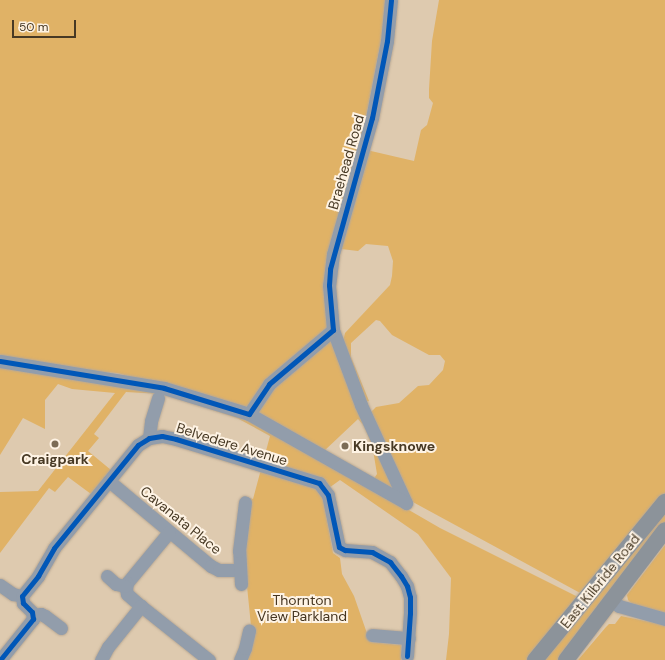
<!DOCTYPE html>
<html>
<head>
<meta charset="utf-8">
<style>
	body { margin:0 }
	#map { position:relative; width:665px; height:660px; overflow:hidden; background:#decaaf; font-family:"DM Sans",sans-serif }
	div>[style] { position:absolute }
	.green>* { inset:0; background:#e0b266 }
	.roads { filter:drop-shadow(0 0 1px #baa994) drop-shadow(0 0 1px #baa994) }
	.minor>* { height:13px; margin:-6.5px; padding:0 6.5px; transform-origin:6.5px; border-radius:6.5px; background:#929dab }
	.major>* { height:16px; margin:-8px; padding:0 8px; transform-origin:8px; border-radius:8px; background:#8c939a }
	.cycleway>* { height:5px; margin:-2.5px; padding:0 2.5px; transform-origin:2.5px; border-radius:2.5px; background:#0057b8 }
	.dots>* { width:11px; height:11px; translate:-50% -50%; box-sizing:border-box; border:2px solid #fef3e4; border-radius:50% }
	span { translate:-50% -50%; white-space:nowrap; text-align:center; line-height:1.15; -webkit-text-stroke:4px #fef3e4; paint-order:stroke }
	.street-label { font-size:14px; color:#473924 }
	.poi-label { font-size:14px; color:#473924; font-weight:700 }
	.left { translate:0 -50%; text-align:left }
	.park-label { font-size:14px; color:#453520 }
	.scale { position:absolute; left:12px; top:20px; width:64px; height:18px; box-sizing:border-box; border:2px solid #473924; border-top:0; padding-left:5px; font-size:12px; line-height:14px; white-space:nowrap; color:#473924; -webkit-text-stroke:3px #fef3e4; paint-order:stroke }
</style>
</head>
<body>
<div id="map">
	<div class="green">
		<div style="clip-path:polygon(0 0,389px 0,364px 127px,351px 175px,327px 327px,248px 406px,243px 407px,117px 373px,65px 369px,0 357px)"></div>
		<div style="clip-path:polygon(439px 0,665px 0,665px 493px,582px 594px,411px 501px,369px 414px,376px 407px,399px 403px,418px 386px,429px 385px,443px 370px,445px 361px,440px 355px,429px 355px,392px 335px,380px 321px,376px 320px,351px 343px,351px 357px,369px 401px,365px 402px,343px 341px,345px 333px,390px 285px,392px 276px,393px 261px,388px 246px,366px 244px,358px 251px,341px 249px,367px 148px,371px 151px,414px 161px,421px 130px,427px 125px,433px 103px,429px 98px,429px 89px,432px 41px)"></div>
		<div style="clip-path:polygon(332px 340px,393px 488px,373px 480px,377px 474px,373px 450px,365px 427px,358px 419px,323px 452px,257px 413px,269px 388px,326px 342px)"></div>
		<div style="clip-path:polygon(0 367px,167px 393px,243px 414px,440px 528px,580px 598px,530px 660px,446px 660px,449px 634px,451px 578px,418px 534px,340px 480px,322px 493px,333px 553px,340px 558px,342px 574px,354px 596px,370px 642px,401px 645px,401px 660px,244px 660px,251px 626px,244px 556px,250px 498px,253px 499px,270px 436px,237px 418px,163px 394px,126px 392px,94px 434px,99px 438px,88px 451px,111px 470px,91px 494px,68px 477px,55px 492px,49px 488px,0 553px,0 492px,38px 491px,115px 393px,72px 389px,58px 384px,45px 400px,45px 429px,23px 418px,0 455px)"></div>
		<div style="clip-path:polygon(665px 512px,665px 522px,559px 660px,545px 660px)"></div>
		<div style="clip-path:polygon(665px 545px,665px 615px,636px 608px,628px 600px,627px 595px)"></div>
		<div style="clip-path:polygon(621px 616px,665px 625px,665px 660px,578px 660px,606px 627px,609px 624px,615px 624px)"></div>
	</div>
	<div class="roads">
		<div class="minor">
			<div style="left:391px;top:0;width:41px;rotate:95.6deg"></div>
			<div style="left:387px;top:41px;width:78px;rotate:101deg"></div>
			<div style="left:372px;top:118px;width:141px;rotate:106deg"></div>
			<div style="left:333px;top:254px;width:31px;rotate:97deg"></div>
			<div style="left:329px;top:285px;width:45px;rotate:84.9deg"></div>
			<div style="left:333px;top:330px;width:80px;rotate:69.5deg"></div>
			<div style="left:361px;top:405px;width:108px;rotate:65.3deg"></div>
			<div style="left:0;top:361px;width:166px;rotate:9.3deg"></div>
			<div style="left:164px;top:388px;width:89px;rotate:17deg"></div>
			<div style="left:249px;top:414px;width:180px;rotate:29.5deg"></div>
			<div style="left:249px;top:414px;width:36px;rotate:-56deg"></div>
			<div style="left:269px;top:384px;width:84px;rotate:-40.2deg"></div>
			<div style="left:149px;top:438px;width:17px;rotate:-83deg"></div>
			<div style="left:151px;top:421px;width:24px;rotate:-73deg"></div>
			<div style="left:109px;top:481px;width:133px;rotate:39.8deg"></div>
			<div style="left:211px;top:566px;width:9px;rotate:27deg"></div>
			<div style="left:219px;top:570px;width:20px"></div>
			<div style="left:169px;top:532px;width:66px;rotate:129.5deg"></div>
			<div style="left:127px;top:583px;width:6px;rotate:99deg"></div>
			<div style="left:126px;top:589px;width:5px;rotate:79deg"></div>
			<div style="left:127px;top:594px;width:18px;rotate:41deg"></div>
			<div style="left:141px;top:606px;width:87px;rotate:38.5deg"></div>
			<div style="left:107px;top:576px;width:12px;rotate:42deg"></div>
			<div style="left:116px;top:584px;width:9px;rotate:13deg"></div>
			<div style="left:241px;top:584px;width:33px;rotate:-93deg"></div>
			<div style="left:239px;top:551px;width:49px;rotate:-83deg"></div>
			<div style="left:0;top:585px;width:16px;rotate:35deg"></div>
			<div style="left:13px;top:594px;width:9px;rotate:13deg"></div>
			<div style="left:611px;top:600px;width:10px;rotate:37deg"></div>
			<div style="left:619px;top:606px;width:48px;rotate:15.8deg"></div>
			<div style="left:33px;top:615px;width:8px;rotate:-7deg"></div>
			<div style="left:41px;top:614px;width:4px;rotate:27deg"></div>
			<div style="left:45px;top:616px;width:20px;rotate:37deg"></div>
			<div style="left:372px;top:635px;width:37px;rotate:5deg"></div>
			<div style="left:0;top:660px;width:53px;rotate:-51.2deg"></div>
			<div style="left:33px;top:619px;width:7px;rotate:-98deg"></div>
			<div style="left:32px;top:612px;width:13px;rotate:-135deg"></div>
			<div style="left:23px;top:603px;width:7px;rotate:-98deg"></div>
			<div style="left:22px;top:596px;width:26px;rotate:-51deg"></div>
			<div style="left:38px;top:576px;width:32px;rotate:-60deg"></div>
			<div style="left:54px;top:548px;width:133px;rotate:-50.8deg"></div>
			<div style="left:138px;top:445px;width:13px;rotate:-32deg"></div>
			<div style="left:149px;top:438px;width:13px;rotate:-9deg"></div>
			<div style="left:162px;top:436px;width:14px;rotate:12deg"></div>
			<div style="left:176px;top:439px;width:150px;rotate:17.1deg"></div>
			<div style="left:319px;top:483px;width:15px;rotate:53deg"></div>
			<div style="left:328px;top:495px;width:53px;rotate:78.1deg"></div>
			<div style="left:339px;top:547px;width:7px;rotate:27deg"></div>
			<div style="left:345px;top:550px;width:27px;rotate:4deg"></div>
			<div style="left:372px;top:552px;width:21px;rotate:29deg"></div>
			<div style="left:390px;top:562px;width:18px;rotate:52deg"></div>
			<div style="left:401px;top:576px;width:12px;rotate:59deg"></div>
			<div style="left:407px;top:586px;width:11px;rotate:75deg"></div>
			<div style="left:410px;top:597px;width:16px;rotate:90deg"></div>
			<div style="left:410px;top:613px;width:43px;rotate:94deg"></div>
			<div style="left:101px;top:660px;width:15px;rotate:-62deg"></div>
			<div style="left:108px;top:647px;width:53px;rotate:-51.2deg"></div>
			<div style="left:240px;top:660px;width:13px;rotate:-67deg"></div>
			<div style="left:245px;top:648px;width:18px;rotate:-77deg"></div>
		</div>
		<div class="major">
			<div style="left:535px;top:660px;width:205px;rotate:-50.6deg"></div>
			<div style="left:566px;top:660px;width:163px;rotate:-52.7deg"></div>
		</div>
	</div>
	<div class="cycleway">
		<div style="left:0;top:361px;width:166px;rotate:9.3deg"></div>
		<div style="left:164px;top:388px;width:89px;rotate:17deg"></div>
		<div style="left:249px;top:414px;width:36px;rotate:-56deg"></div>
		<div style="left:269px;top:384px;width:84px;rotate:-40.2deg"></div>
		<div style="left:333px;top:330px;width:45px;rotate:-95.1deg"></div>
		<div style="left:329px;top:285px;width:16px;rotate:-86deg"></div>
		<div style="left:330px;top:269px;width:157px;rotate:-74.5deg"></div>
		<div style="left:372px;top:118px;width:78px;rotate:-79deg"></div>
		<div style="left:387px;top:41px;width:41px;rotate:-84.4deg"></div>
		<div style="left:0;top:660px;width:53px;rotate:-51.2deg"></div>
		<div style="left:33px;top:619px;width:7px;rotate:-98deg"></div>
		<div style="left:32px;top:612px;width:13px;rotate:-135deg"></div>
		<div style="left:23px;top:603px;width:7px;rotate:-98deg"></div>
		<div style="left:22px;top:596px;width:26px;rotate:-51deg"></div>
		<div style="left:38px;top:576px;width:32px;rotate:-60deg"></div>
		<div style="left:54px;top:548px;width:133px;rotate:-50.8deg"></div>
		<div style="left:138px;top:445px;width:13px;rotate:-32deg"></div>
		<div style="left:149px;top:438px;width:13px;rotate:-9deg"></div>
		<div style="left:162px;top:436px;width:14px;rotate:12deg"></div>
		<div style="left:176px;top:439px;width:150px;rotate:17.1deg"></div>
		<div style="left:319px;top:483px;width:15px;rotate:53deg"></div>
		<div style="left:328px;top:495px;width:53px;rotate:78.1deg"></div>
		<div style="left:339px;top:547px;width:7px;rotate:27deg"></div>
		<div style="left:345px;top:550px;width:27px;rotate:4deg"></div>
		<div style="left:372px;top:552px;width:21px;rotate:29deg"></div>
		<div style="left:390px;top:562px;width:18px;rotate:52deg"></div>
		<div style="left:401px;top:576px;width:12px;rotate:59deg"></div>
		<div style="left:407px;top:586px;width:11px;rotate:75deg"></div>
		<div style="left:410px;top:597px;width:16px;rotate:90deg"></div>
		<div style="left:410px;top:613px;width:43px;rotate:94deg"></div>
	</div>
	<div class="dots">
		<div style="left:55px;top:444px;background:#7c6c55"></div>
		<div style="left:345px;top:446px;background:#7c6c55"></div>
	</div>
	<div class="street-label">
		<span style="left:346px;top:162px;rotate:-74deg">Braehead Road</span>
		<span style="left:232px;top:444px;rotate:17deg">Belvedere Avenue</span>
		<span style="left:181px;top:520px;rotate:39deg">Cavanata Place</span>
		<span style="left:600px;top:581px;rotate:-51deg">East Kilbride Road</span>
	</div>
	<div class="poi-label">
		<span class="left" style="left:353px;top:446px">Kingsknowe</span>
		<span style="left:55px;top:459px">Craigpark</span>
	</div>
	<div class="park-label">
		<span style="left:302px;top:608px">Thornton<br>View Parkland</span>
	</div>
	<div class="scale">50 m</div>
</div>
</body>
</html>
